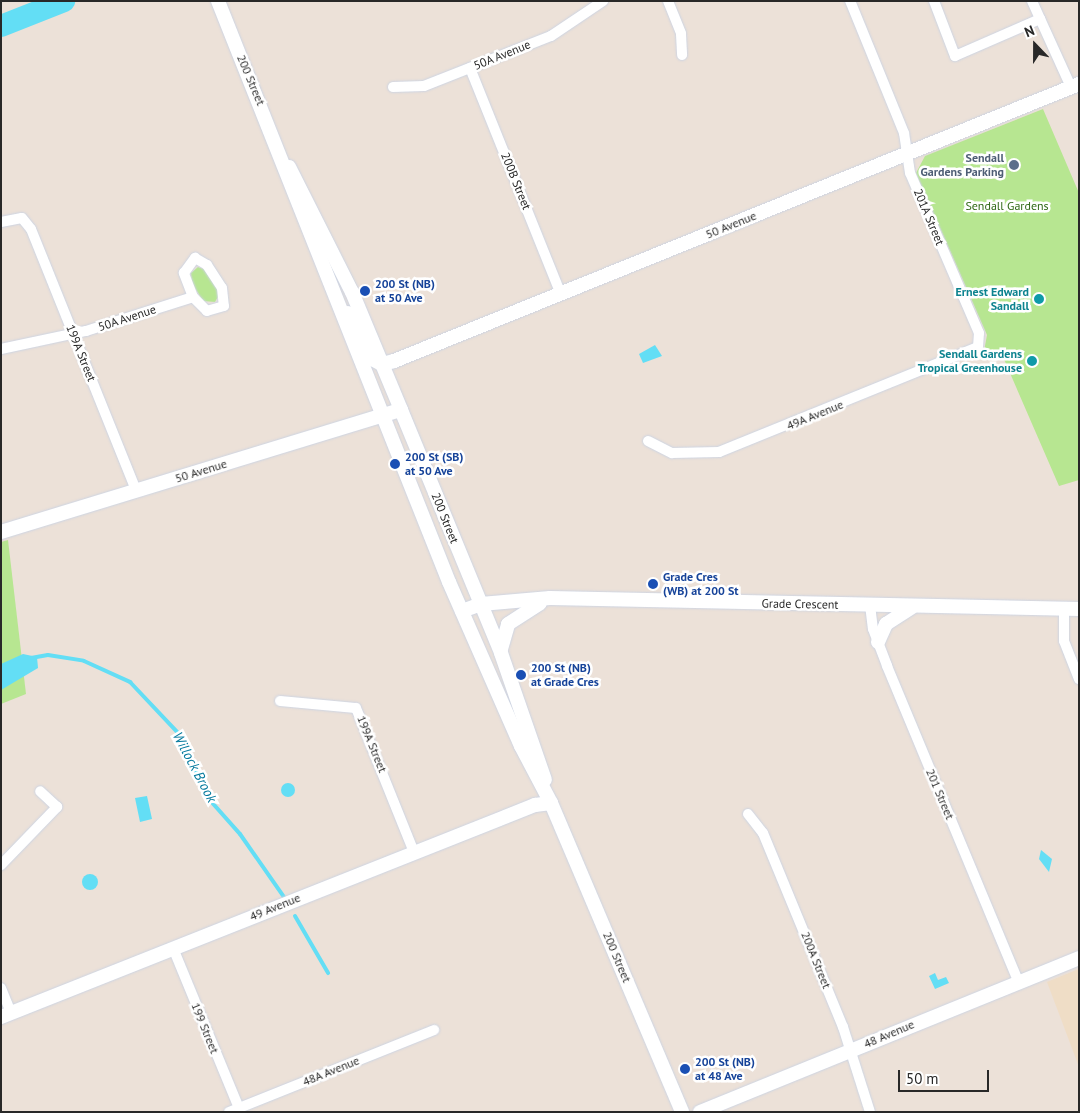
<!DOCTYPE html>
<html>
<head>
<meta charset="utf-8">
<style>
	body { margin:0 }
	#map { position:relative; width:1080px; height:1113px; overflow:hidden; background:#ece1d8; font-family:"PT Sans",sans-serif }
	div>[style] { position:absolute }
	.education>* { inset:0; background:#efddc6 }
	.green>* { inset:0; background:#b7e691 }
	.water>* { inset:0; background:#63def5 }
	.round { border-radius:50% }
	.stream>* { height:4px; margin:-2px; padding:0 2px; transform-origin:2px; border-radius:2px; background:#63def5 }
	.river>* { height:22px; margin:-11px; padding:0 11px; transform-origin:11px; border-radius:11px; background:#63def5 }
	.roads { filter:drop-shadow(0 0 1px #cdd4e2) drop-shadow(0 0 1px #cdd4e2) }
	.street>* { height:10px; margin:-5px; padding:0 5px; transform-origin:5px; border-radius:5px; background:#fff }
	.secondary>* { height:14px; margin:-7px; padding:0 7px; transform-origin:7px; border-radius:7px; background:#fff }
	.dots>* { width:14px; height:14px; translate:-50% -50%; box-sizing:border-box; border:2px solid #fff; border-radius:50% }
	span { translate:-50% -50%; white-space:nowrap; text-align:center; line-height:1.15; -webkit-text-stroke:5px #fff; paint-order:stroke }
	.street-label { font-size:12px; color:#282828 }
	.service-label { font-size:12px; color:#4e5e75; font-weight:700 }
	.right { translate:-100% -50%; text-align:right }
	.park-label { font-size:12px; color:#2f6815 }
	.transit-label { font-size:12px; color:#164399; font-weight:700 }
	.left { translate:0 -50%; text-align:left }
	.culture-label { font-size:12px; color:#0d838f; font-weight:700 }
	.water-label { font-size:14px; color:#057a9e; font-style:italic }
	.frame { position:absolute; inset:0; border:2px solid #282828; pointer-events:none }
	.north { position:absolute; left:1010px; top:20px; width:50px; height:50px; -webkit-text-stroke:4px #fff; paint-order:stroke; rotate:338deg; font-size:14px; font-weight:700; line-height:20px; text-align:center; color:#282828 }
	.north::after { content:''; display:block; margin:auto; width:18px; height:22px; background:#282828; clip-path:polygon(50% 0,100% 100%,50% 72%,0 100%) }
	.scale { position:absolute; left:898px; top:1070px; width:91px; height:22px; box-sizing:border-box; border:2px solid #282828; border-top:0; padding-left:6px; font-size:15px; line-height:18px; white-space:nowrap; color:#282828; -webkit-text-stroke:4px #fff; paint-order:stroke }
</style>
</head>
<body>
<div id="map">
	<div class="education">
		<div style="clip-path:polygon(1079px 969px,1079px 1067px,1047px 982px)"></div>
	</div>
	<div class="green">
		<div style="clip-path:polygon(1043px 109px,1079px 193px,1079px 480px,1059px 486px,1000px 350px,984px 351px,987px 335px,916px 173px,925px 156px)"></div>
		<div style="clip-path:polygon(198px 267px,206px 270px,220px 293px,215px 302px,203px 301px,192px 283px,191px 273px)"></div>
		<div style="clip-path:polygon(8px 540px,26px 694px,1px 704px,1px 542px)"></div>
	</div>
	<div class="water">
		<div style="clip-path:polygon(655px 345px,662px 356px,643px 363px,639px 354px)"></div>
		<div style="clip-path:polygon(23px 654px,37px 657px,38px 668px,1px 690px,1px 664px)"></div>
		<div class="round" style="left:281px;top:783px;width:14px;height:14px"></div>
		<div style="clip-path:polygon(147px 796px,152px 819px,140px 822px,135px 798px)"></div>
		<div style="clip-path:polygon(1041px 850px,1052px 859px,1049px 872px,1039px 859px)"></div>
		<div class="round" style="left:82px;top:874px;width:16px;height:16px"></div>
		<div style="clip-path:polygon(935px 973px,938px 980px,946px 977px,949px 983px,935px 989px,929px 976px)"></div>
	</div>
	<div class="stream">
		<div style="left:31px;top:658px;width:17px;rotate:-10deg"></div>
		<div style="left:48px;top:655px;width:36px;rotate:9deg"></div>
		<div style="left:84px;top:661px;width:51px;rotate:24.5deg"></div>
		<div style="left:130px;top:682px;width:70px;rotate:46.7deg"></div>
		<div style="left:178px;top:733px;width:72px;rotate:65.2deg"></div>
		<div style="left:208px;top:798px;width:48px;rotate:48.4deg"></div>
		<div style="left:240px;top:834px;width:77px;rotate:55.1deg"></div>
		<div style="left:295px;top:916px;width:66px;rotate:59.9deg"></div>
	</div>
	<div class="river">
		<div style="left:1px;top:26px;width:68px;rotate:-21.6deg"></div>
	</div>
	<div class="roads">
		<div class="street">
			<div style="left:668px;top:1px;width:35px;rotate:68deg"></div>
			<div style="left:681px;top:34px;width:21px;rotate:87deg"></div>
			<div style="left:934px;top:1px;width:59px;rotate:69.1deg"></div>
			<div style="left:955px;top:56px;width:93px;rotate:-23.5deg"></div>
			<div style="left:1032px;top:1px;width:94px;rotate:65.6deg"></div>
			<div style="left:470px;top:68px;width:244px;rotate:68.1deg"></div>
			<div style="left:393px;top:87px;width:31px;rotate:-2deg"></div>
			<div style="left:424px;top:86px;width:136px;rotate:-21.5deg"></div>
			<div style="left:551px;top:36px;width:63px;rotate:-33.9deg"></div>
			<div style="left:1px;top:222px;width:21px;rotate:-11deg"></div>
			<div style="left:22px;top:218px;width:14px;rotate:51deg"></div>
			<div style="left:31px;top:229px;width:281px;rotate:68.1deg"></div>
			<div style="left:195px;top:258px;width:14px;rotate:30deg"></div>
			<div style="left:207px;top:265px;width:27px;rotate:57deg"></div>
			<div style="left:222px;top:288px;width:18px;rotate:84deg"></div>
			<div style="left:224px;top:306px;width:18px;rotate:164deg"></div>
			<div style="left:207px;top:311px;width:20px;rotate:-135deg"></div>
			<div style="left:193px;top:297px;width:26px;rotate:-111deg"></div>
			<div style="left:184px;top:273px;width:19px;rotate:-54deg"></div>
			<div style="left:1px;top:349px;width:87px;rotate:-12deg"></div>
			<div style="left:86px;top:331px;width:112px;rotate:-17.6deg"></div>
			<div style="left:648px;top:441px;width:27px;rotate:27deg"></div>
			<div style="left:672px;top:453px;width:47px;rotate:-1.2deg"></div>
			<div style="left:719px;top:452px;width:279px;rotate:-22.1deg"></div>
			<div style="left:978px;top:347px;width:14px;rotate:-86deg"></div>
			<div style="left:979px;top:333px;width:174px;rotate:-113.3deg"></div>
			<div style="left:910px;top:173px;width:40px;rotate:-98.5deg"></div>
			<div style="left:904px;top:133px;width:143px;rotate:-112.2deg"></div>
			<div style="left:870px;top:605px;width:24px;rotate:83deg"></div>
			<div style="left:873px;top:629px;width:40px;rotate:69deg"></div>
			<div style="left:887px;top:666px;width:341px;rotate:67.4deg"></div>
			<div style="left:1064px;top:609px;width:32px;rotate:90deg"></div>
			<div style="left:1064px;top:641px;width:41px;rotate:68.5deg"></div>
			<div style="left:280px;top:701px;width:76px;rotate:5.3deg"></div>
			<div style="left:356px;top:708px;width:155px;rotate:68.1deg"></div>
			<div style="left:748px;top:814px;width:24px;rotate:52deg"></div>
			<div style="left:763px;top:833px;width:210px;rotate:67.6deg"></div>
			<div style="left:843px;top:1027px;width:89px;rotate:72.4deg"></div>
			<div style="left:1px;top:865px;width:81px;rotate:-46deg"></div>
			<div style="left:57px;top:807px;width:23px;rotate:-137deg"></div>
			<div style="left:173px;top:948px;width:173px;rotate:67.6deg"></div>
			<div style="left:1px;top:988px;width:27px;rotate:68deg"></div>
			<div style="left:229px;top:1112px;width:221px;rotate:-21.8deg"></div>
		</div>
		<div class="secondary">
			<div style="left:218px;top:1px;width:625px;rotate:68.32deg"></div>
			<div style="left:449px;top:582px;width:179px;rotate:66.3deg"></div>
			<div style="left:521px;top:746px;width:64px;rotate:62.2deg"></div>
			<div style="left:551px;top:803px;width:336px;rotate:67deg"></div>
			<div style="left:289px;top:167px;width:140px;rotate:63.3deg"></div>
			<div style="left:352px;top:292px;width:128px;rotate:67.4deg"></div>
			<div style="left:401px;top:410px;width:263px;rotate:67.6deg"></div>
			<div style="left:501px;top:653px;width:134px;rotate:70.9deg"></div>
			<div style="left:348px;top:313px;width:50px;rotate:63.9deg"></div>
			<div style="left:370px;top:358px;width:13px;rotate:27deg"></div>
			<div style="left:382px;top:364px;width:12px;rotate:-14deg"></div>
			<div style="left:394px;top:361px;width:739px;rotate:-22.02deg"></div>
			<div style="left:1px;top:532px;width:418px;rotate:-17deg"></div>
			<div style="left:462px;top:611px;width:20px;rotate:-20deg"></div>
			<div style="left:481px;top:604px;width:69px;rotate:-5deg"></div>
			<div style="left:550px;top:598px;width:529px;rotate:1.19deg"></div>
			<div style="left:878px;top:642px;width:20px;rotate:-66deg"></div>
			<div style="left:886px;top:624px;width:31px;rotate:-33deg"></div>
			<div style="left:501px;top:649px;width:26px;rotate:-74deg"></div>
			<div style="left:508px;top:624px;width:38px;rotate:-33deg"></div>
			<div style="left:1px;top:1017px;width:575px;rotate:-21.65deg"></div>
			<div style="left:535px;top:805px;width:16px;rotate:-7deg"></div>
			<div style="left:700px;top:1112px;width:409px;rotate:-22.1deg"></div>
		</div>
	</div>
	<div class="dots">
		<div style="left:1014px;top:165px;background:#5c6f8a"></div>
		<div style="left:365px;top:291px;background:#1a4fb4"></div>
		<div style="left:1039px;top:299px;background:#0f9aa8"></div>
		<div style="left:1032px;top:361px;background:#0f9aa8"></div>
		<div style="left:395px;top:464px;background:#1a4fb4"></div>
		<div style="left:653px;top:584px;background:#1a4fb4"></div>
		<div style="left:521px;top:675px;background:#1a4fb4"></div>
		<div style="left:685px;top:1069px;background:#1a4fb4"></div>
	</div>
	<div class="street-label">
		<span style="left:502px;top:55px;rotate:-22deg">50A Avenue</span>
		<span style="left:251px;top:80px;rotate:67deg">200 Street</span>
		<span style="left:516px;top:181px;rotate:68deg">200B Street</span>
		<span style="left:929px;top:217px;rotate:67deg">201A Street</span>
		<span style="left:731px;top:225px;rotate:-22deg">50 Avenue</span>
		<span style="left:127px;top:318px;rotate:-18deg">50A Avenue</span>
		<span style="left:81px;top:353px;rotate:68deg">199A Street</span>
		<span style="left:815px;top:415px;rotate:-22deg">49A Avenue</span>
		<span style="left:201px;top:471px;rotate:-17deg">50 Avenue</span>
		<span style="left:445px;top:518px;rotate:68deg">200 Street</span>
		<span style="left:800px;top:604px;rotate:1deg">Grade Crescent</span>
		<span style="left:372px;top:744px;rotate:68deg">199A Street</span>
		<span style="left:940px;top:794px;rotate:67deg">201 Street</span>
		<span style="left:275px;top:907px;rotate:-22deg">49 Avenue</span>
		<span style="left:617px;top:957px;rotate:67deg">200 Street</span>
		<span style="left:816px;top:960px;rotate:68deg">200A Street</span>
		<span style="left:205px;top:1028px;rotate:68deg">199 Street</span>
		<span style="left:889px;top:1034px;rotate:-23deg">48 Avenue</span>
		<span style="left:331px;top:1071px;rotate:-22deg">48A Avenue</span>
	</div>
	<div class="service-label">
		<span class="right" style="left:1004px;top:165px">Sendall<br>Gardens Parking</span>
	</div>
	<div class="park-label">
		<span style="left:1007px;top:206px">Sendall Gardens</span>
	</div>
	<div class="transit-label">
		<span class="left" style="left:375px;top:291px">200 St (NB)<br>at 50 Ave</span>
		<span class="left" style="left:405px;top:464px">200 St (SB)<br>at 50 Ave</span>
		<span class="left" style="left:663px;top:584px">Grade Cres<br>(WB) at 200 St</span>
		<span class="left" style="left:531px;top:675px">200 St (NB)<br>at Grade Cres</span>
		<span class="left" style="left:695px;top:1069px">200 St (NB)<br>at 48 Ave</span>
	</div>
	<div class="culture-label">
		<span class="right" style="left:1029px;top:299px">Ernest Edward<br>Sandall</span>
		<span class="right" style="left:1022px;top:361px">Sendall Gardens<br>Tropical Greenhouse</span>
	</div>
	<div class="water-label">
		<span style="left:195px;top:767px;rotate:62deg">Willock Brook</span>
	</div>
	<div class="frame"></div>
	<div class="north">N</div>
	<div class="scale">50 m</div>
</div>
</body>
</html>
